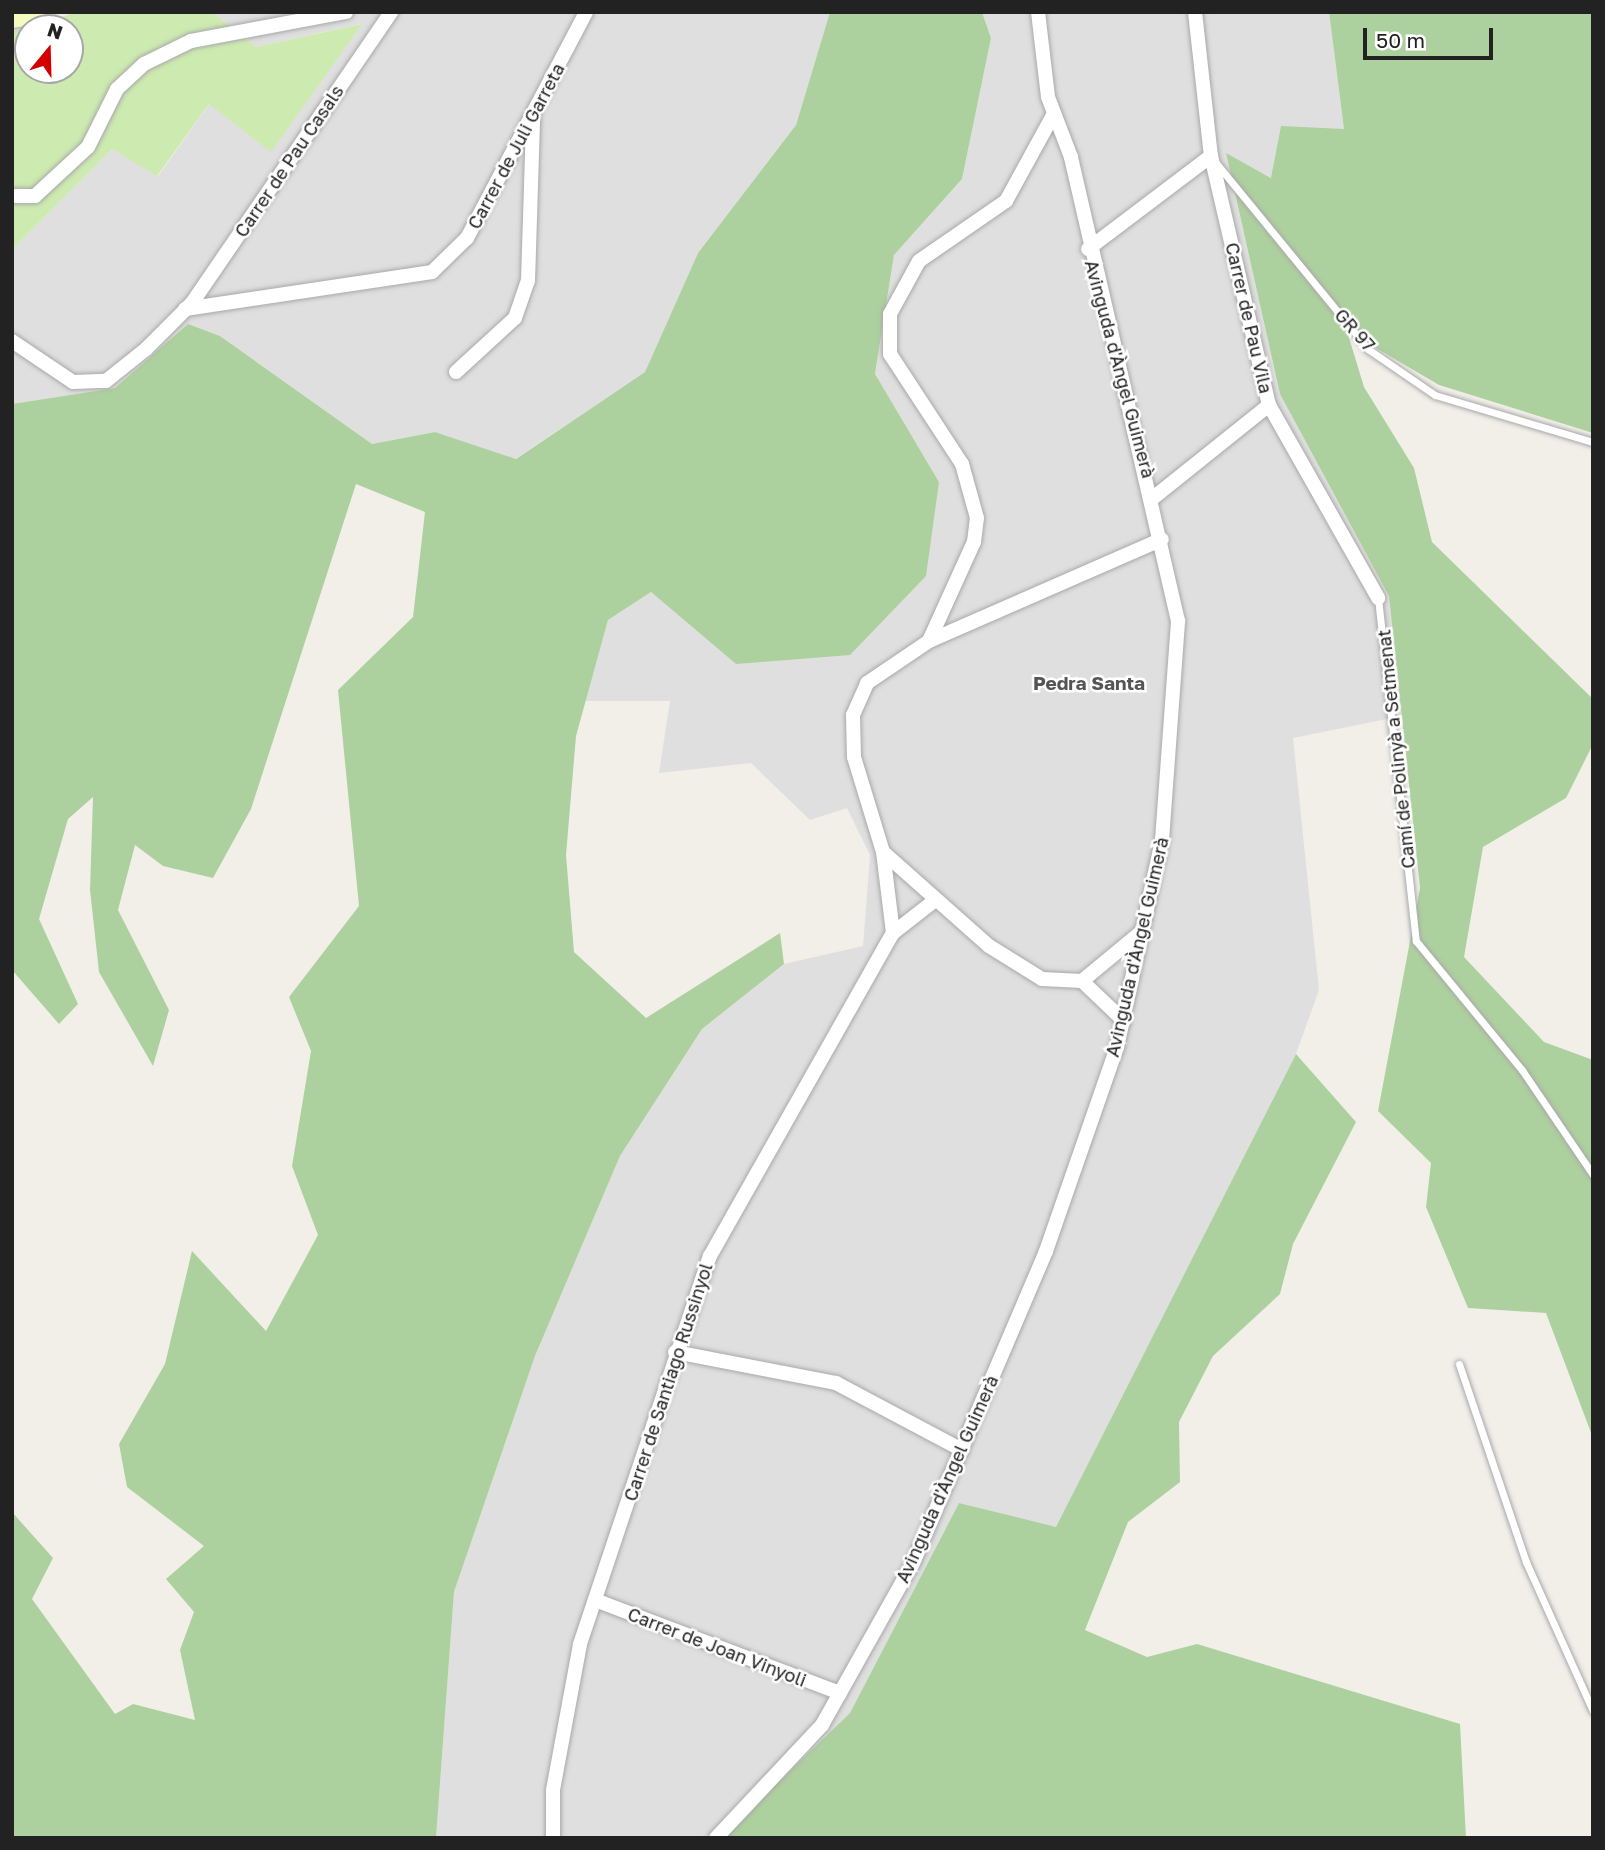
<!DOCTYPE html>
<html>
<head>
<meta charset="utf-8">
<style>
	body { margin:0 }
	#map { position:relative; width:1605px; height:1850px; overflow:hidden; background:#f2efe9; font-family:"Golos Text",sans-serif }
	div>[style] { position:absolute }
	.residential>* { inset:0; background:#e0dfdf }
	.grass>* { inset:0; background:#cdebb0 }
	.forest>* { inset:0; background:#add19e }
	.roads { filter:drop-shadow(0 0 2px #a9a9a9) drop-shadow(0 0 2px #a9a9a9) }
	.lane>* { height:7px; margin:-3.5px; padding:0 3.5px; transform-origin:3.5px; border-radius:3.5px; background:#fff }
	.street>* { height:14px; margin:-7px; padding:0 7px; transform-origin:7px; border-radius:7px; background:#fff }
	.secondary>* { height:21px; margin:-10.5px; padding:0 10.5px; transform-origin:10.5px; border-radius:10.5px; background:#f7fabf }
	span { translate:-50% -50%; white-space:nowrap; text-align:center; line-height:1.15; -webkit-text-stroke:5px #fff; paint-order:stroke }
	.street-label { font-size:18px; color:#222 }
	.neighbourhood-label { font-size:19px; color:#555; font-weight:700 }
	.frame { position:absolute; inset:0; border:14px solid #222; pointer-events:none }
	.north { position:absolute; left:14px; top:14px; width:70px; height:70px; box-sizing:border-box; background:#fff; border:2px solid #a7a7a7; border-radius:50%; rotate:19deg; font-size:19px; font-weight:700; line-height:28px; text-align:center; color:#222 }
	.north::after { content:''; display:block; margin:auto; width:24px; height:32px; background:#d40000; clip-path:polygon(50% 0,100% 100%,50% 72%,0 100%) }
	.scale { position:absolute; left:1363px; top:28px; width:130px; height:32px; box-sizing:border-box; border:4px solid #222; border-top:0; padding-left:9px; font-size:21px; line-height:24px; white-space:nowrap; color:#222; -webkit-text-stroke:5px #fff; paint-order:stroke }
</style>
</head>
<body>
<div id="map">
	<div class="residential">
		<div style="clip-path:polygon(212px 12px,830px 12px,796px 125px,698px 253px,645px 372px,515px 459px,435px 432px,372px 444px,220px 336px,188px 324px,115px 388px,12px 404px,12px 250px,112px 149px,158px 176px,210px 103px,361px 24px,256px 47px)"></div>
		<div style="clip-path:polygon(982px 12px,1329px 12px,1344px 129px,1272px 178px,1226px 154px,1280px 394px,1389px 596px,1402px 716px,1293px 738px,1319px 990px,1296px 1054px,1056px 1528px,959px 1503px,850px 1713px,720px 1838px,436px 1838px,454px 1592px,535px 1356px,620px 1156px,702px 1029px,784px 964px,863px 946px,870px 855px,847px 808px,810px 820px,751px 763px,659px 773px,670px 701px,585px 701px,608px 620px,651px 592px,736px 664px,939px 482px,875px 375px,894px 255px,962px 179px,991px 38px)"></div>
	</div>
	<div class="grass">
		<div style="clip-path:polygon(evenodd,77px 12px,212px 12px,256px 47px,362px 24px,271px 152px,209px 104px,157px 176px,112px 149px,12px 250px,12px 32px,77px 12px,28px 28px,70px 28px,70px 70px,28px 70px,28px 28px)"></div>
	</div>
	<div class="forest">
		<div style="clip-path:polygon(830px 12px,982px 12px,991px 38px,962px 179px,894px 255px,875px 374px,939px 482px,926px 576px,850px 655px,736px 664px,651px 592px,608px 620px,576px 736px,566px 855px,574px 952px,646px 1018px,780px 933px,784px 964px,702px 1029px,620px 1156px,535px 1356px,454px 1592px,436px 1838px,12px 1838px,12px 1512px,53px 1558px,32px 1599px,115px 1714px,133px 1704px,195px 1720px,180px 1650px,194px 1612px,166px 1579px,204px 1546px,127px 1487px,119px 1444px,165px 1364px,192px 1251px,266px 1331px,318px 1235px,292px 1166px,311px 1051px,289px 997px,359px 906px,338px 690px,413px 617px,425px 512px,356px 484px,251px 809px,213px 878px,163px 866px,135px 845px,118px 910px,169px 1010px,153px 1066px,99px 972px,90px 890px,93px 797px,68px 819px,39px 919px,78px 1004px,59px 1024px,12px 970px,12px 404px,115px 388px,188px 324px,220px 336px,372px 444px,435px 432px,516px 459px,645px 372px,698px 253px,796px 125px)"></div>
		<div style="clip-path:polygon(1329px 12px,1593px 12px,1593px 433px,1439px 385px,1347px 331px,1364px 387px,1414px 468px,1432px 542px,1593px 699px,1593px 744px,1566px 798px,1483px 847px,1464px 957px,1544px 1042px,1593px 1060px,1593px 1438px,1546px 1313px,1468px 1308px,1426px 1207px,1431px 1163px,1378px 1111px,1420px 888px,1389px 596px,1280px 394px,1226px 153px,1271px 178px,1281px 126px,1344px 129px)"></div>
		<div style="clip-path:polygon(1296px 1054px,1356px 1122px,1293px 1244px,1280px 1294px,1213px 1356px,1179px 1422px,1180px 1482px,1128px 1522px,1085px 1630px,1147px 1657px,1197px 1644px,1460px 1724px,1466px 1838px,720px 1838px,850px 1713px,959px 1503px,1056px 1527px)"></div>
	</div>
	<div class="roads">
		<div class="lane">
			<div style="left:1216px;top:163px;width:240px;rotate:50.7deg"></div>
			<div style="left:1368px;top:349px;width:81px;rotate:34.5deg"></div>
			<div style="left:1435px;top:395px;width:165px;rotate:16.6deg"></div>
			<div style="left:1378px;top:598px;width:345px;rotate:83.7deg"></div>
			<div style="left:1416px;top:941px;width:167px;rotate:50.6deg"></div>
			<div style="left:1522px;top:1070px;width:127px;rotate:55.9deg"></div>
			<div style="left:1459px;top:1364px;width:209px;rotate:71.3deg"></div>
			<div style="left:1526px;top:1562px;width:163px;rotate:65.8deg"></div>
		</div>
		<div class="street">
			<div style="left:1195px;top:12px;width:145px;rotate:83.7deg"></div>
			<div style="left:1211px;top:156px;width:256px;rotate:76.9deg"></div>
			<div style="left:1269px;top:405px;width:222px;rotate:60.5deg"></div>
			<div style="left:12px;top:196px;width:23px"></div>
			<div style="left:35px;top:196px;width:72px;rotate:-42.8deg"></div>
			<div style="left:88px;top:147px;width:65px;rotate:-63.4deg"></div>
			<div style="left:117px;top:89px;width:37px;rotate:-43deg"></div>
			<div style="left:144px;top:64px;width:52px;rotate:-26.1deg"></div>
			<div style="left:191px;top:41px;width:158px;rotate:-10.6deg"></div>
			<div style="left:1088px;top:249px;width:154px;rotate:-37.1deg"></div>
			<div style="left:185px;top:309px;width:250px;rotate:-8.5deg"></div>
			<div style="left:432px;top:272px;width:49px;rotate:-44.2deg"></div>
			<div style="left:467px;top:238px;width:255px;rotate:-62.2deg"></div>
			<div style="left:12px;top:341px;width:73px;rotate:33.9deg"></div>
			<div style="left:73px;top:382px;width:33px;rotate:-2deg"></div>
			<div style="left:106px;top:381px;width:51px;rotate:-38.7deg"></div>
			<div style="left:146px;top:349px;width:65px;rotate:-45deg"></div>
			<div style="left:192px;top:303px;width:353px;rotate:-55.6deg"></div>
			<div style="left:456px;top:372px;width:80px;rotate:-42.5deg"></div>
			<div style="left:515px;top:318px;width:39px;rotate:-71deg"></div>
			<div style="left:528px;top:281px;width:163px;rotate:-88.2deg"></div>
			<div style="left:1153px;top:498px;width:149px;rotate:-38.7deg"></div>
			<div style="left:929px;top:641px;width:109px;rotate:-65.6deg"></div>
			<div style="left:974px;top:542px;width:24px;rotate:-83deg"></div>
			<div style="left:977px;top:518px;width:56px;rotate:-105.5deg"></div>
			<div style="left:962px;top:464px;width:131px;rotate:-123.2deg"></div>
			<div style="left:890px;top:354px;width:40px;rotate:-90deg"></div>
			<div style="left:890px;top:314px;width:60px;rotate:-61.3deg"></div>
			<div style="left:919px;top:261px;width:106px;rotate:-34.6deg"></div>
			<div style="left:1006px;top:201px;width:98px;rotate:-61.3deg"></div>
			<div style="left:883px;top:852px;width:142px;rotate:41.6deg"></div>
			<div style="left:989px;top:946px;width:62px;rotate:31.9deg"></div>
			<div style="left:1042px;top:979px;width:40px;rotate:2.9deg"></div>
			<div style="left:1082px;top:981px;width:77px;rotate:-39.7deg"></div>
			<div style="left:893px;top:933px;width:82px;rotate:-97deg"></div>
			<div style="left:883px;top:852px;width:99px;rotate:-107deg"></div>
			<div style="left:854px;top:757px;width:42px;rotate:-91.4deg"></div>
			<div style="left:853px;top:715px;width:35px;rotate:-66deg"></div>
			<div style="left:867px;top:683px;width:75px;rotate:-34.1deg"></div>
			<div style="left:929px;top:641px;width:254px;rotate:-23.6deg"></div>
			<div style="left:1082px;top:981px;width:58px;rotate:43.6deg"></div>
			<div style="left:675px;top:1352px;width:164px;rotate:10.9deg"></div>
			<div style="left:836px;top:1383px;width:143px;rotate:28deg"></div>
			<div style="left:595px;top:1600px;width:262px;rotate:20.8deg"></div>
			<div style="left:553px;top:1838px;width:48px;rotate:-90deg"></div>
			<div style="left:553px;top:1790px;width:148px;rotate:-79.5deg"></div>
			<div style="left:580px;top:1644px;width:409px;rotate:-71.5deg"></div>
			<div style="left:710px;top:1256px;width:371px;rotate:-60.5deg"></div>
			<div style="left:893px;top:933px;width:52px;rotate:-38deg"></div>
			<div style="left:716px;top:1838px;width:155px;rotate:-46.8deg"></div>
			<div style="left:822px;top:1725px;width:186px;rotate:-60.7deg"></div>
			<div style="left:913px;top:1563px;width:339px;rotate:-66.9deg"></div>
			<div style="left:1046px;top:1251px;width:216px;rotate:-70.8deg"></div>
			<div style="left:1117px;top:1047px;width:212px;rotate:-77.7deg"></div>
			<div style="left:1162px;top:840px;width:220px;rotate:-85.8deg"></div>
			<div style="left:1178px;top:621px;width:476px;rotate:-103deg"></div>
			<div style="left:1071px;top:157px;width:64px;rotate:-111deg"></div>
			<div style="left:1048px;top:97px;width:86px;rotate:-96.7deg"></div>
		</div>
		<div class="secondary">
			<div style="left:12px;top:17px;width:31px;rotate:-9deg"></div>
		</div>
	</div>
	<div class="street-label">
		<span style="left:516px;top:146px;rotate:-62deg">Carrer de Juli Garreta</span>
		<span style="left:289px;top:161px;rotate:-56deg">Carrer de Pau Casals</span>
		<span style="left:1249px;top:318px;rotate:77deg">Carrer de Pau Vila</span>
		<span style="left:1355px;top:330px;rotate:48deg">GR 97</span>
		<span style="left:1120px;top:369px;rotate:75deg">Avinguda d'Àngel Guimerà</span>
		<span style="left:1396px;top:749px;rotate:-96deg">Camí de Polinyà a Setmenat</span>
		<span style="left:1137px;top:947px;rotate:-77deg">Avinguda d'Àngel Guimerà</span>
		<span style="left:668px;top:1382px;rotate:-72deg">Carrer de Santiago Russinyol</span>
		<span style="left:947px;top:1479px;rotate:-66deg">Avinguda d'Àngel Guimerà</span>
		<span style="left:717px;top:1647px;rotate:21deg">Carrer de Joan Vinyoli</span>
	</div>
	<div class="neighbourhood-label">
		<span style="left:1089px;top:683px">Pedra Santa</span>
	</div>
	<div class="frame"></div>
	<div class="north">N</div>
	<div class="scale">50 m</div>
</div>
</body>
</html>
